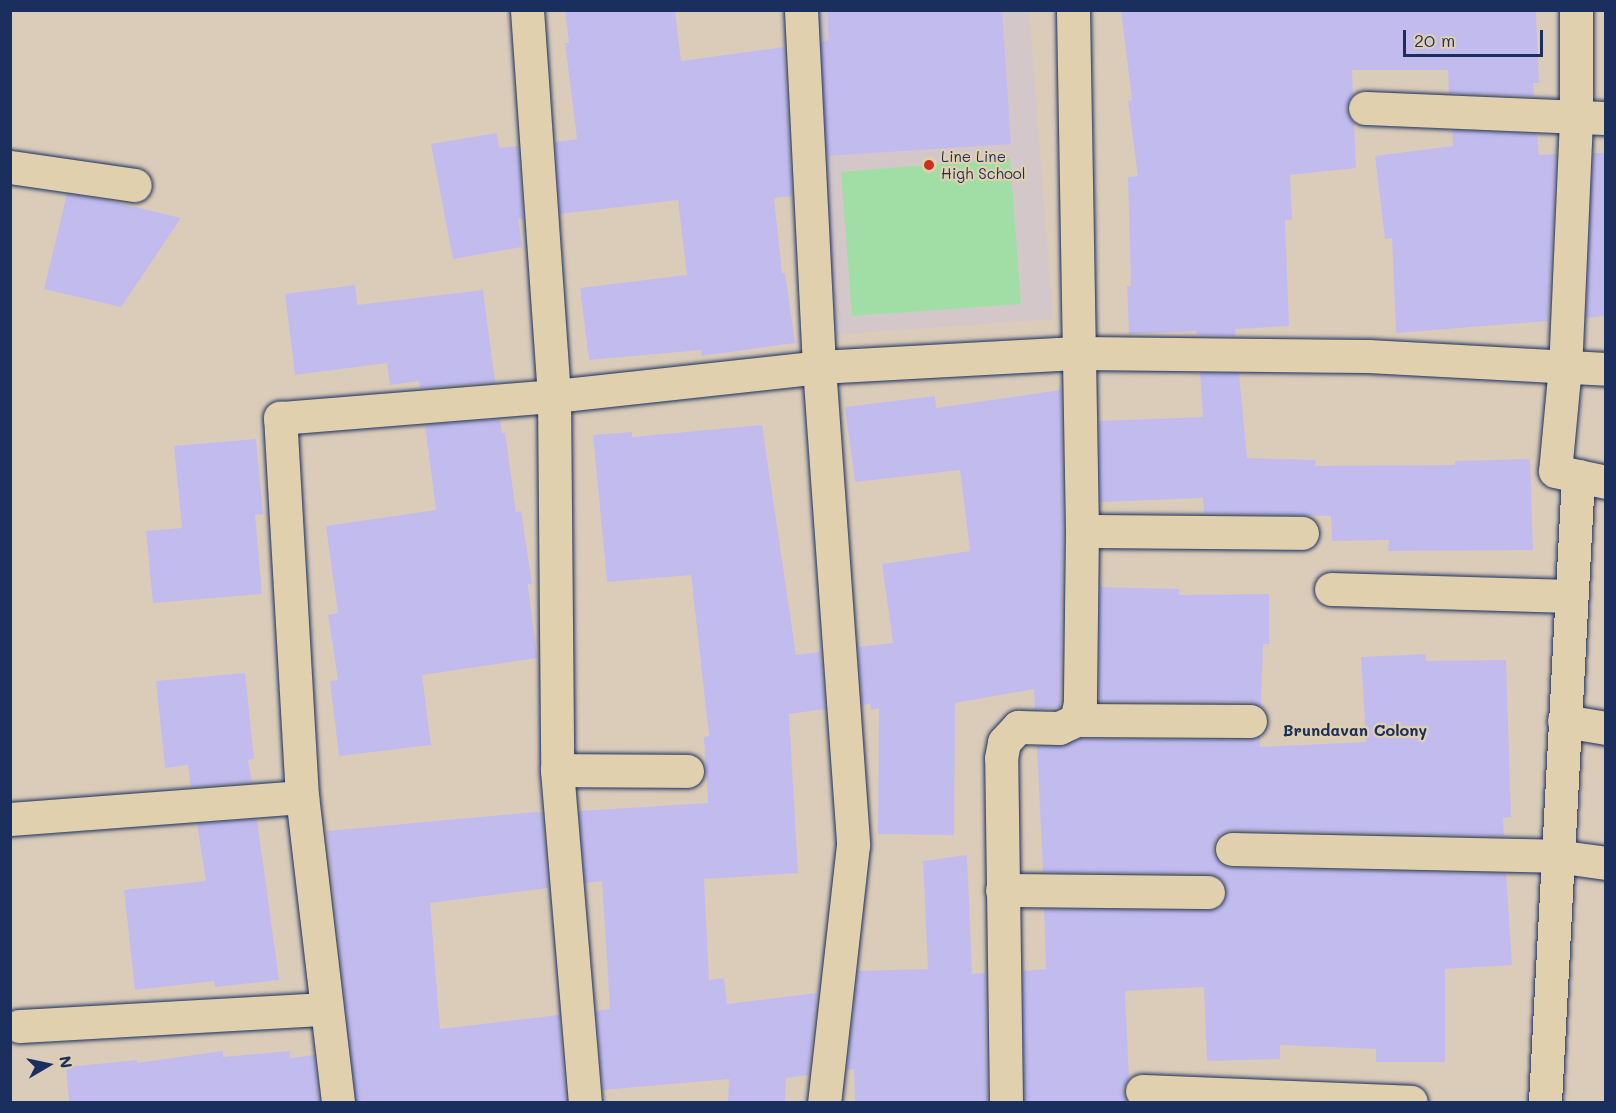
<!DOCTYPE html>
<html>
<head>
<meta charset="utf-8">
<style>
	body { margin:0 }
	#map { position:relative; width:1616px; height:1113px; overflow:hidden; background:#dbccba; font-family:Mali,sans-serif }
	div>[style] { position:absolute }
	.built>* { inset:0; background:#d4c7ca }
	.green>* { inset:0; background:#a0dea6 }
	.building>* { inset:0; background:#c2bcee }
	.roads { filter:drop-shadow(0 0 2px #1b2f5e) drop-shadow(0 0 2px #1b2f5e) }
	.street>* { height:33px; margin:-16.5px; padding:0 16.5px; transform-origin:16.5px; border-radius:16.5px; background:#e1d0ad }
	.dots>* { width:16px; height:16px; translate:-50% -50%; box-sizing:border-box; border:3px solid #e1d0ad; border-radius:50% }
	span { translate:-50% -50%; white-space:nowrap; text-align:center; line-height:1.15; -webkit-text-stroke:4.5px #e1d0ad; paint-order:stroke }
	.poi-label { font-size:15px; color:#1b2f5e }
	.left { translate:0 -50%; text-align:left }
	.neighbourhood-label { font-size:16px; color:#1b2f5e; font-weight:700 }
	.frame { position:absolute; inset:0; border:12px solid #1b2f5e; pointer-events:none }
	.north { position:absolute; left:18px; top:1035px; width:60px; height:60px; -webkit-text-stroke:4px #e1d0ad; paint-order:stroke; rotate:81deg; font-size:16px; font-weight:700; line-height:24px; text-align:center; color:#1b2f5e }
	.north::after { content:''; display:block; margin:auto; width:21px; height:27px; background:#1b2f5e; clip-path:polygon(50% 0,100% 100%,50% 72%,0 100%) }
	.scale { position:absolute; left:1403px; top:30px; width:140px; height:27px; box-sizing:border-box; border:3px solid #1b2f5e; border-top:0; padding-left:8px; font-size:18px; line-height:21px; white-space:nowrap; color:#1b2f5e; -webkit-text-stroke:4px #e1d0ad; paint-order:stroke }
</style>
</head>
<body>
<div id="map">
	<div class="built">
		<div style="clip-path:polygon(803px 11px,1029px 11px,1053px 319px,831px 335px)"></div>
	</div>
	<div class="green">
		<div style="clip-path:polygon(1010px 158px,1021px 304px,852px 316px,841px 172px)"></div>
	</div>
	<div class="building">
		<div style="clip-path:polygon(565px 10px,675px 10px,681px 61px,784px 47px,792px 196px,774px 198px,782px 273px,785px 273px,795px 343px,702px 356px,701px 350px,589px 360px,580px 288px,687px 275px,678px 200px,560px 214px,555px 142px,577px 139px,565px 43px,569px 43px)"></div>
		<div style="clip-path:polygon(827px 10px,1002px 10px,1011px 144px,827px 156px,821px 42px,829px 40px)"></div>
		<div style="clip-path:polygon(1121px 10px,1536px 10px,1539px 83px,1533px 83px,1534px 96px,1449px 93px,1448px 70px,1352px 70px,1353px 94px,1346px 108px,1348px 116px,1354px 123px,1356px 168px,1290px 175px,1292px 220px,1285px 220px,1289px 326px,1235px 329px,1236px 336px,1197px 335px,1196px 331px,1129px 334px,1127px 286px,1131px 286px,1128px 177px,1138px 176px,1128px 101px,1132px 100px)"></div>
		<div style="clip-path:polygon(1452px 130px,1537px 134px,1539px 155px,1556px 154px,1548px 321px,1396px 333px,1392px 238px,1385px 239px,1375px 156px,1453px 146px)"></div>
		<div style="clip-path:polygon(497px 133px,499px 148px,518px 146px,523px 219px,518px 219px,522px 247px,453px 259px,431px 144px)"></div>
		<div style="clip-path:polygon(1593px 153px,1605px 153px,1605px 316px,1586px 318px)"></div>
		<div style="clip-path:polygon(67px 194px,105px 200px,181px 218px,121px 307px,44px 289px)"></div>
		<div style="clip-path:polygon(355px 285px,357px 305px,483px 290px,495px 382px,420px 388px,419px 381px,390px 385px,387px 363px,295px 375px,285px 294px)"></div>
		<div style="clip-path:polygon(1200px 373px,1239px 373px,1247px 458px,1316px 460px,1315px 466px,1455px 465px,1455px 461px,1530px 459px,1533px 550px,1388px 551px,1389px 540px,1332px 541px,1331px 516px,1204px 513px,1203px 498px,1100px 502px,1099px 421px,1203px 417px)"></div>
		<div style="clip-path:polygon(1061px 390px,1063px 531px,1060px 707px,1035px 709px,1034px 689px,955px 703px,954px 835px,878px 834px,879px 708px,871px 710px,870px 704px,862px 705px,858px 647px,893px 643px,882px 564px,970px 551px,960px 470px,855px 482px,845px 407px,935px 396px,936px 408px)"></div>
		<div style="clip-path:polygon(500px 419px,502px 433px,505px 433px,516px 512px,521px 511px,532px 584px,528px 584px,537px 658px,422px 675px,431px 745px,339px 756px,330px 681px,338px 680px,328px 615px,338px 613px,326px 526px,436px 510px,425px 425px)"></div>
		<div style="clip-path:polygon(762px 425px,796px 655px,820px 652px,825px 709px,789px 714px,798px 873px,704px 879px,709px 980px,724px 978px,727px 1004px,817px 993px,808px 1075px,786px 1078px,785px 1102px,728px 1102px,729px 1079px,603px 1090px,596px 1011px,610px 1009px,602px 881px,585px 883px,579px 811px,708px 803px,704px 737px,709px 736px,691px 575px,607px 582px,593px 435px,632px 432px,632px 437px)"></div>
		<div style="clip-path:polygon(256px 439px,263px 514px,255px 515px,262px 594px,153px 603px,146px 531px,182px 528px,174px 446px)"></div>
		<div style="clip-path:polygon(1100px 587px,1179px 589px,1179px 595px,1269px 594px,1269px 644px,1263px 644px,1261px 707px,1250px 702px,1099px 701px)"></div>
		<div style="clip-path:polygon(1426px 654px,1426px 661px,1506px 660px,1511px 817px,1503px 818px,1504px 836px,1232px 830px,1224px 832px,1216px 839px,1213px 849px,1215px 857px,1222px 865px,1232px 868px,1506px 874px,1512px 965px,1445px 969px,1445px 1062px,1376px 1062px,1376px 1049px,1280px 1045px,1280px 1059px,1207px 1061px,1204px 987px,1125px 991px,1129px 1078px,1123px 1090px,1126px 1102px,1025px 1102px,1023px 971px,1046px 969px,1044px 909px,1208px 911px,1218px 908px,1224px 902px,1227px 893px,1224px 882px,1217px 876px,1208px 873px,1043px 872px,1037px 746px,1059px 747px,1080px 739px,1250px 740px,1260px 736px,1260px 747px,1366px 742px,1361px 657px)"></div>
		<div style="clip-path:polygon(245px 673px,254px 759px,248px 760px,252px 782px,191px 787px,188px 765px,165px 768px,156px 681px)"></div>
		<div style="clip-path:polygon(536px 812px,542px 813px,548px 888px,430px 903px,440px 1029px,559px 1015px,566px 1102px,356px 1102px,327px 831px)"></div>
		<div style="clip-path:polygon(257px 819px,279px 980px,215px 987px,214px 981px,135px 990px,124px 890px,206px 881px,197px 824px)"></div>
		<div style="clip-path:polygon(967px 855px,972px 974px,985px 973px,987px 1102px,855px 1102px,854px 1069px,847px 1070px,858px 971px,928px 969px,923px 861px)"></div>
		<div style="clip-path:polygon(223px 1051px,223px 1057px,290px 1051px,290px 1058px,314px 1055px,319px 1102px,69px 1102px,66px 1067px,137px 1060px,137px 1063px)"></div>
	</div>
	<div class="roads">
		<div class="street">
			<div style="left:527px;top:10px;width:387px;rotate:86deg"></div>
			<div style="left:554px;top:396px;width:374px;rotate:89.5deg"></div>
			<div style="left:557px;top:770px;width:333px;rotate:85.2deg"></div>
			<div style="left:801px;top:10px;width:357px;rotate:87.1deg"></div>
			<div style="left:819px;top:367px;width:479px;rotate:85.9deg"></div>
			<div style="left:853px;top:845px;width:259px;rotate:96.4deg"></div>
			<div style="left:1073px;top:10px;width:521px;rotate:89.01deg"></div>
			<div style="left:1082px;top:531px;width:172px;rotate:90.7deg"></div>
			<div style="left:1080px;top:703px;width:17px;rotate:103deg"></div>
			<div style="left:1576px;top:10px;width:109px;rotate:90deg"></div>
			<div style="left:1576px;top:119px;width:247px;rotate:92.5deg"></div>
			<div style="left:1565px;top:366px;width:105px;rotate:95.4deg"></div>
			<div style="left:1555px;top:471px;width:52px;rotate:12.2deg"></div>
			<div style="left:1365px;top:108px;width:241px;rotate:2.4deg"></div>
			<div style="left:10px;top:167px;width:126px;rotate:8.2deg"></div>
			<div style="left:1082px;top:531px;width:220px;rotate:0.5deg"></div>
			<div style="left:1331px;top:589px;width:240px;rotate:1.7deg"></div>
			<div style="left:1564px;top:721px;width:43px;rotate:9.5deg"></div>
			<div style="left:557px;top:770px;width:130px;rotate:0.4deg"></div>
			<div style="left:10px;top:819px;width:293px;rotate:-4.3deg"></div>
			<div style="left:1232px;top:849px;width:324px;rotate:1.2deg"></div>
			<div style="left:1556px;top:856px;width:50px;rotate:8deg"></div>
			<div style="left:1002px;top:890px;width:206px;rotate:0.6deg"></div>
			<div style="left:19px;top:1026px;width:308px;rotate:-3.2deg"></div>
			<div style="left:1142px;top:1091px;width:269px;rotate:2.3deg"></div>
			<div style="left:338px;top:1102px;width:307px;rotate:-96.7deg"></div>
			<div style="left:302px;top:797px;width:380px;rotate:-93.3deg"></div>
			<div style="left:280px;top:418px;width:275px;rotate:-4.6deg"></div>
			<div style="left:554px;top:396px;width:267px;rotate:-6.2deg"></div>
			<div style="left:819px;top:367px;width:262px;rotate:-3.1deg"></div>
			<div style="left:1081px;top:353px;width:287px;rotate:0.6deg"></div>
			<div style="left:1368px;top:356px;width:238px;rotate:3.1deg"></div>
			<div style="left:1006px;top:1102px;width:344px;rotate:-90.8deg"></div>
			<div style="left:1001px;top:758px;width:16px;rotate:-79deg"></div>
			<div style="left:1004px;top:742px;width:21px;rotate:-47deg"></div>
			<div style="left:1018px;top:727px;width:41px;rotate:1.4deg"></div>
			<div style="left:1059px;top:728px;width:19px;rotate:-25deg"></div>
			<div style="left:1076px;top:720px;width:174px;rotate:0.3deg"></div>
			<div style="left:1545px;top:1102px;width:627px;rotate:-86.98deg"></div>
		</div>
	</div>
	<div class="dots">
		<div style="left:929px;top:165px;background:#c8321e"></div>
	</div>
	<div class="poi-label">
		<span class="left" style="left:941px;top:165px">Line Line<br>High School</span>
	</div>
	<div class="neighbourhood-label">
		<span style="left:1355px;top:730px">Brundavan Colony</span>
	</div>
	<div class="frame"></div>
	<div class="north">N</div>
	<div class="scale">20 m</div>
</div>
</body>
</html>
